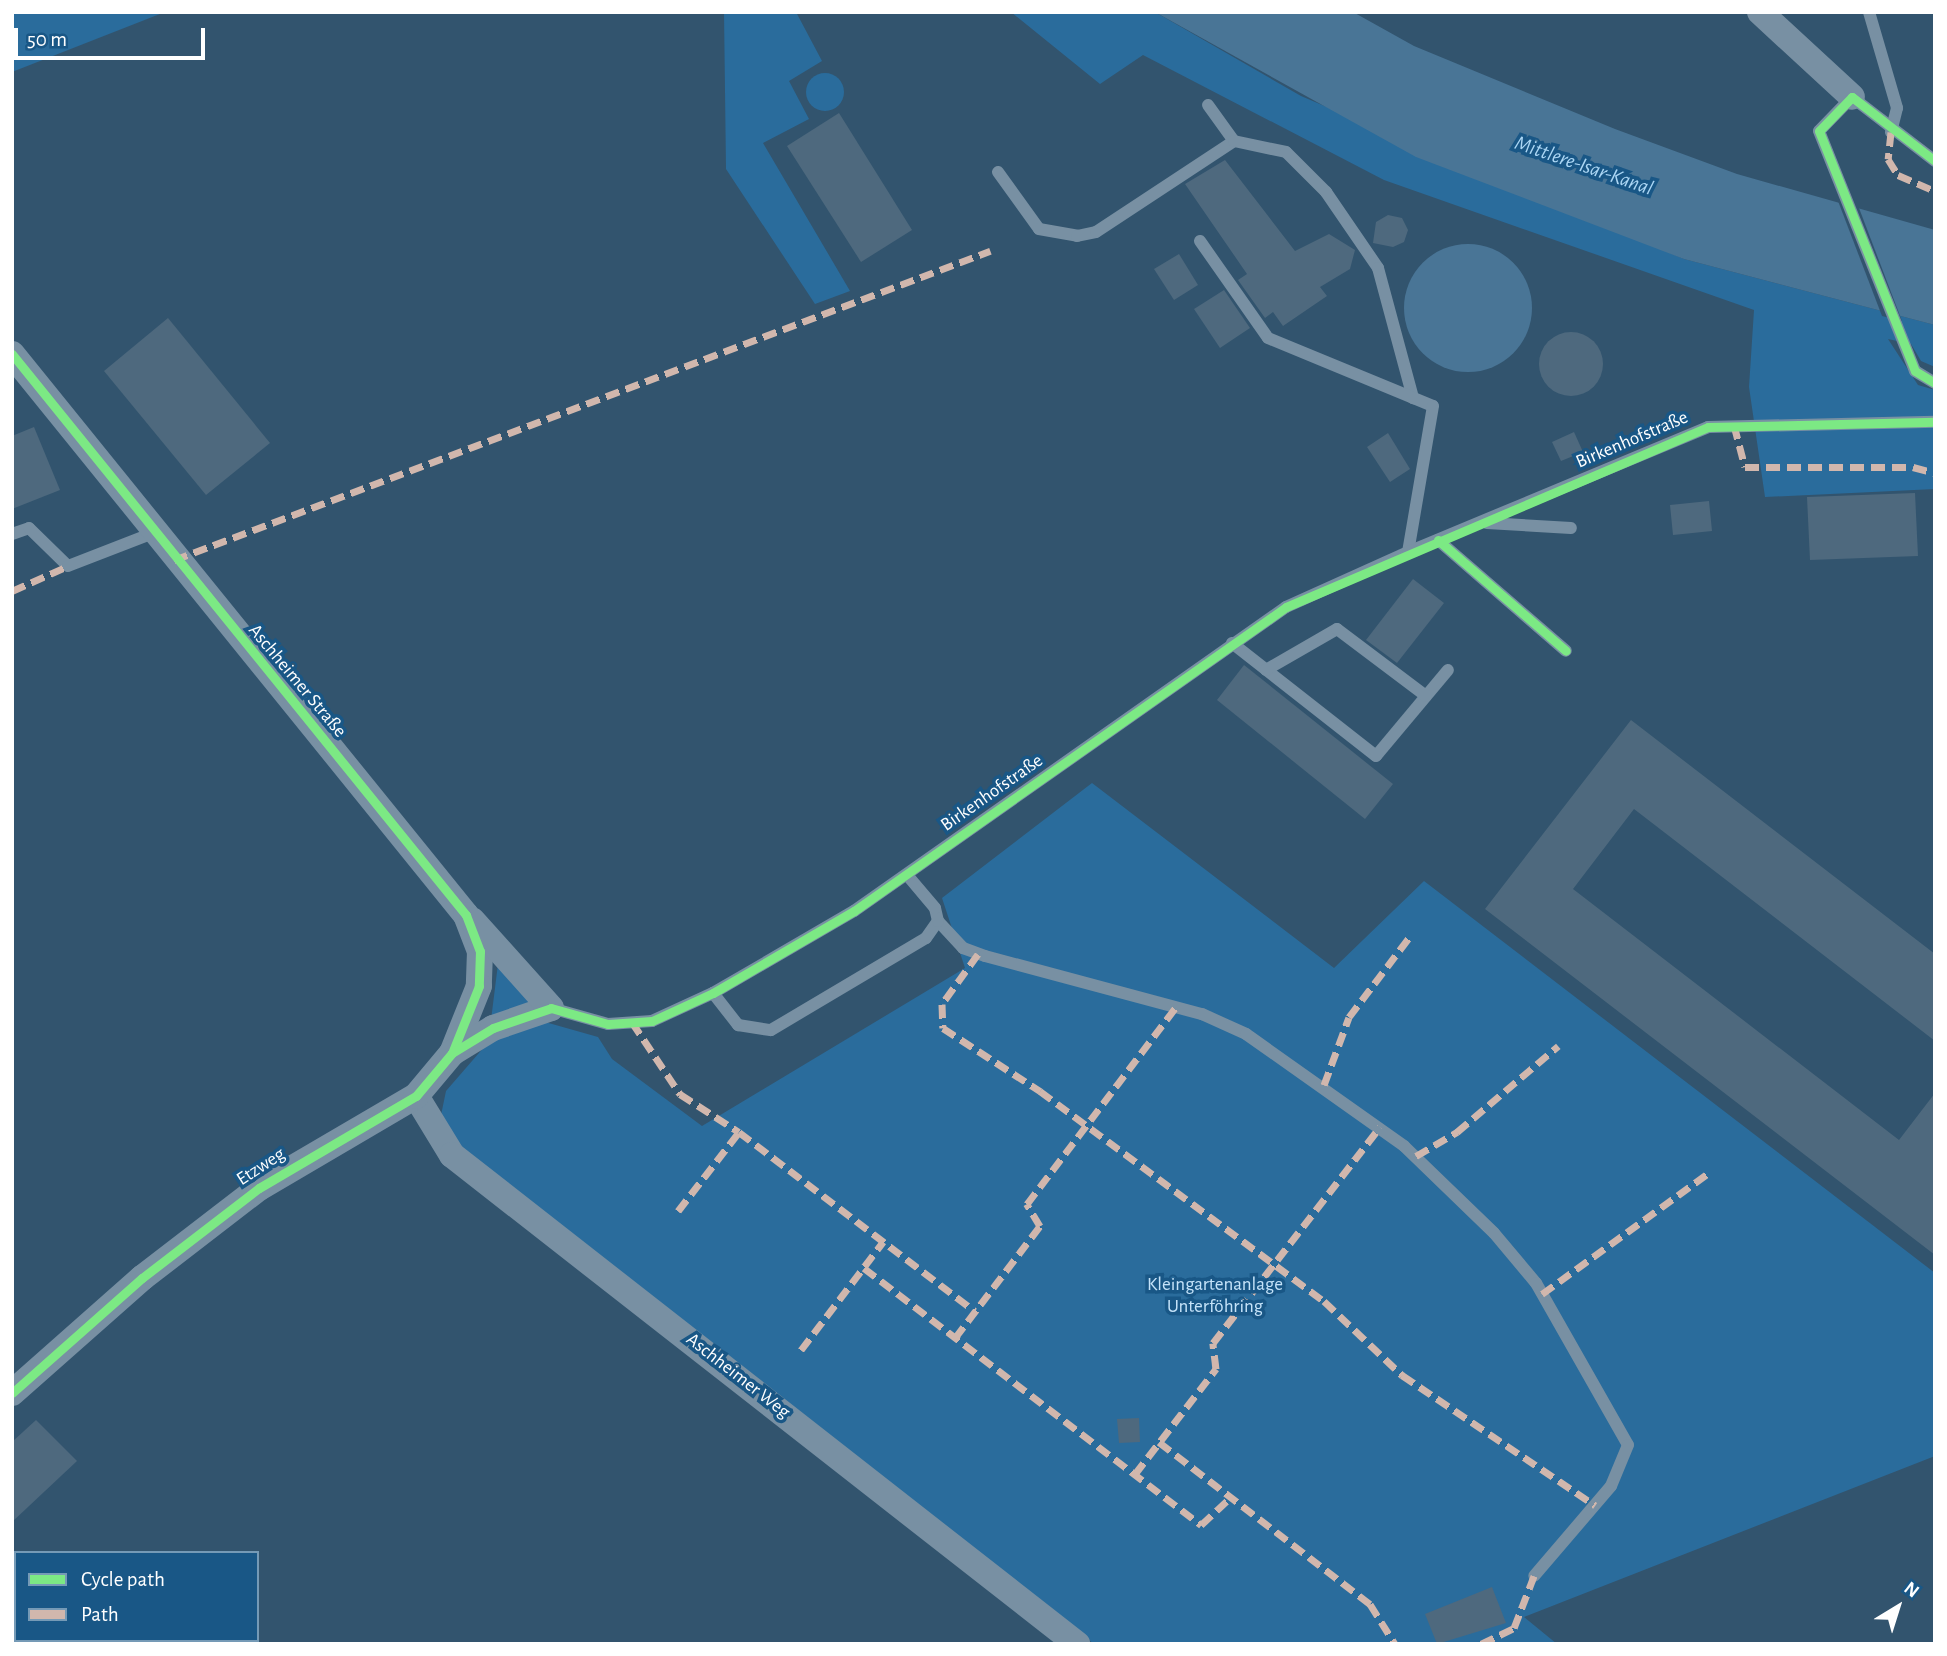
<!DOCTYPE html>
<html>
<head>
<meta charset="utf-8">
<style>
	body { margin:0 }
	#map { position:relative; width:1947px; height:1656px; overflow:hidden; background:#32546e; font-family:"Alegreya Sans",sans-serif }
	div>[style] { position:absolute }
	.green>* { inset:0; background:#2a6c9c }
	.round { border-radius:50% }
	.water>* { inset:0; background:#497596 }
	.pier>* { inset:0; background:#32546e }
	.building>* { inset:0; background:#4e697e }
	.path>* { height:4.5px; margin-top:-2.25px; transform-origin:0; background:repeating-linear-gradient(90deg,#7890a3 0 3.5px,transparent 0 8.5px) }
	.service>* { height:12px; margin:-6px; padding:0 6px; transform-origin:6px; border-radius:6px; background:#7890a3 }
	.minor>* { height:26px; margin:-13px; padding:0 13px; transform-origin:13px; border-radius:13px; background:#7890a3 }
	.quiet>* { height:7px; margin-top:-3.5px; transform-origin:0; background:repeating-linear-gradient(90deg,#d1b7ad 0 14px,transparent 0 21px) }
	.cycleway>* { height:9px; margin:-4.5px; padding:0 4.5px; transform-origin:4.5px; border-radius:4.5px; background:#7ce984 }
	span { translate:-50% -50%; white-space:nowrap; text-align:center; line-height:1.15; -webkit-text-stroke:7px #195786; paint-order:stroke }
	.street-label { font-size:19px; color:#fff }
	.park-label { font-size:19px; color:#c5e3f9 }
	.water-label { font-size:21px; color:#abd6f4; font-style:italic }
	.frame { position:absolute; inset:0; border:14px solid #fff; pointer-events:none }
	.legend { position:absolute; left:14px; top:1551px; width:245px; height:91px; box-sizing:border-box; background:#195786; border:2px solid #759ab6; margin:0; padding:9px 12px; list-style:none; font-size:21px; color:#fff }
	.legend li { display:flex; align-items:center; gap:14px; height:35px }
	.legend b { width:35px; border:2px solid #759ab6 }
	.north { position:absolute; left:1863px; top:1572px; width:70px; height:70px; -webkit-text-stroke:5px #195786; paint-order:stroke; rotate:38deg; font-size:19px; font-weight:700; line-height:28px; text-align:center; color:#fff }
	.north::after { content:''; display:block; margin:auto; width:24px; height:32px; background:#fff; clip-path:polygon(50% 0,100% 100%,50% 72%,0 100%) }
	.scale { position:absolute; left:14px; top:28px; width:191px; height:32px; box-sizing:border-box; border:4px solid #fff; border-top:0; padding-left:9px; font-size:21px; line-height:24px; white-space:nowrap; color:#fff; -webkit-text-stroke:5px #195786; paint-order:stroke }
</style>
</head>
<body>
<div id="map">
	<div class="green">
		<div style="clip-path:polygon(12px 12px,165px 12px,12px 72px)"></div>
		<div style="clip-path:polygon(724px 12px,796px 12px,822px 61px,789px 81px,809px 119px,763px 143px,850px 291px,815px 304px,726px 169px)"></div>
		<div style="clip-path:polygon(1011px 12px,1155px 12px,1301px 96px,1684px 259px,1935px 325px,1935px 367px,1921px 361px,1911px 344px,1888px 339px,1918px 385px,1935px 390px,1935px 489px,1765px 497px,1749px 387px,1754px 310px,1384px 180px,1143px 55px,1100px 84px)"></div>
		<div class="round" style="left:806px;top:73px;width:38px;height:38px"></div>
		<div style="clip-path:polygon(1092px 783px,1334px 968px,1424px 881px,1935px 1273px,1935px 1456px,1524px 1617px,1557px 1644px,1094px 1644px,448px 1138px,440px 1120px,446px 1091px,485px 1046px,538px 1020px,598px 1037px,612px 1059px,702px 1126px,965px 968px,942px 898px)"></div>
		<div style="clip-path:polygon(498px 964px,531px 1002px,491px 1020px)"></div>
	</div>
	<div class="water">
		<div style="clip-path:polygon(1155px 12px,1353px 12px,1414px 46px,1615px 129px,1737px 174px,1935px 230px,1935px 325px,1684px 259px,1416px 157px)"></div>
		<div class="round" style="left:1404px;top:244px;width:128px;height:128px"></div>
	</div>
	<div class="pier">
		<div style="clip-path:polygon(1838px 201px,1859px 208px,1902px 321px,1882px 316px)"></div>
	</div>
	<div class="building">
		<div style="clip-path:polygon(839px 113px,912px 230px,861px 262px,787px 146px)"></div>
		<div style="clip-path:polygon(1225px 160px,1295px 251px,1329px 234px,1355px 250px,1350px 269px,1320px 287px,1327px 296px,1283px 326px,1273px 312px,1265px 318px,1238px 280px,1247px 274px,1185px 184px)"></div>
		<div style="clip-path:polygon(1388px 215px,1402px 218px,1408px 230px,1404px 242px,1393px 247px,1373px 243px,1376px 222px)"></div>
		<div style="clip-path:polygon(1179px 254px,1198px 285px,1174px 300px,1154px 269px)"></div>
		<div style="clip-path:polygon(1224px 290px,1250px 328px,1220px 348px,1194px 309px)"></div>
		<div style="clip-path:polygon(168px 318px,270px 443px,206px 495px,104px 371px)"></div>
		<div class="round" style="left:1539px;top:332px;width:64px;height:64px"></div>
		<div style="clip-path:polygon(34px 427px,60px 490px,12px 509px,12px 436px)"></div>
		<div style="clip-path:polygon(1574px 432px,1583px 452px,1561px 461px,1552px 442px)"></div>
		<div style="clip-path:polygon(1388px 433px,1410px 469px,1390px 482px,1367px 447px)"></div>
		<div style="clip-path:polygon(1915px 493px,1918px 556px,1810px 560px,1807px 497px)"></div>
		<div style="clip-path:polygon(1709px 501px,1712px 531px,1673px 535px,1670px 505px)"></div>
		<div style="clip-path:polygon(1413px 579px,1444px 603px,1397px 663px,1366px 640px)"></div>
		<div style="clip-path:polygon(1244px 665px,1393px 784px,1365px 819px,1217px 700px)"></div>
		<div style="clip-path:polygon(1631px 720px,1935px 954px,1935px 1041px,1634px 809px,1573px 889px,1899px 1140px,1935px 1093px,1935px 1255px,1485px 909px)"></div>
		<div style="clip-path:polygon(1139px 1418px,1140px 1442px,1119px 1443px,1117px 1419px)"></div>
		<div style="clip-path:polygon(36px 1420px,77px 1461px,12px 1522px,12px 1442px)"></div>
		<div style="clip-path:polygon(1492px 1587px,1506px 1623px,1437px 1644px,1425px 1614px)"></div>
	</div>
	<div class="path">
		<div style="left:12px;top:12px;width:1px"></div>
	</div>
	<div class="service">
		<div style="left:1869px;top:12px;width:100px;rotate:73.7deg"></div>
		<div style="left:1897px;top:108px;width:25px;rotate:104deg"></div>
		<div style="left:1208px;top:105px;width:44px;rotate:54.2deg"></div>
		<div style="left:1935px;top:161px;width:105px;rotate:-142.4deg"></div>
		<div style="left:1852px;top:97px;width:47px;rotate:134.1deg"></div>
		<div style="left:1819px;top:131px;width:258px;rotate:68.2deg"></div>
		<div style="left:1915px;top:371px;width:23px;rotate:31deg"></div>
		<div style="left:998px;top:172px;width:70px;rotate:54.3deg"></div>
		<div style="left:1039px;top:229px;width:39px;rotate:10deg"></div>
		<div style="left:1077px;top:236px;width:19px;rotate:-12deg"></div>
		<div style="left:1096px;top:232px;width:165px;rotate:-33.4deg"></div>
		<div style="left:1234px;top:141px;width:53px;rotate:11.9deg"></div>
		<div style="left:1286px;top:152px;width:57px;rotate:45deg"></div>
		<div style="left:1326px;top:192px;width:92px;rotate:55.6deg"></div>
		<div style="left:1378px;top:268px;width:135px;rotate:74.9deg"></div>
		<div style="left:1200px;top:241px;width:118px;rotate:55deg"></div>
		<div style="left:1268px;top:338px;width:178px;rotate:22.4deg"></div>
		<div style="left:1433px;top:406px;width:148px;rotate:99.7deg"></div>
		<div style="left:1487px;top:523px;width:84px;rotate:3.4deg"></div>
		<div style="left:12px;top:534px;width:18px;rotate:-19deg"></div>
		<div style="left:29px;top:528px;width:54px;rotate:44.3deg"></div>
		<div style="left:68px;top:566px;width:91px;rotate:-21.2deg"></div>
		<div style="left:1438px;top:540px;width:169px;rotate:40.9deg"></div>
		<div style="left:1232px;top:643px;width:183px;rotate:38.1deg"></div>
		<div style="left:1376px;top:756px;width:112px;rotate:-50.1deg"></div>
		<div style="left:1266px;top:670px;width:82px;rotate:-30deg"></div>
		<div style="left:1337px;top:629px;width:111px;rotate:37deg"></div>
		<div style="left:938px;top:921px;width:37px;rotate:47deg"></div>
		<div style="left:963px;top:948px;width:23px;rotate:20deg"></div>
		<div style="left:985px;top:956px;width:225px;rotate:15deg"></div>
		<div style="left:1202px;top:1014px;width:48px;rotate:24.4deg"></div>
		<div style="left:1246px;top:1034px;width:194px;rotate:35.3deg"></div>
		<div style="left:1404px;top:1146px;width:125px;rotate:44deg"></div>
		<div style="left:1494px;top:1233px;width:65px;rotate:50deg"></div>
		<div style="left:1536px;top:1283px;width:186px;rotate:60.4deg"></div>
		<div style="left:1628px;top:1445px;width:44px;rotate:112.5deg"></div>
		<div style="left:1611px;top:1486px;width:118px;rotate:130.5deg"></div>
		<div style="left:713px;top:993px;width:41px;rotate:52deg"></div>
		<div style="left:738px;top:1025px;width:33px;rotate:9deg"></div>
		<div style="left:771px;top:1030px;width:180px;rotate:-30.7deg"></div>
		<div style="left:926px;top:938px;width:21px;rotate:-55deg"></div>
		<div style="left:938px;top:921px;width:13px;rotate:-103deg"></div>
		<div style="left:935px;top:908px;width:43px;rotate:-130.3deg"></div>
		<div style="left:551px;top:1008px;width:59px;rotate:15.7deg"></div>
		<div style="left:608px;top:1024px;width:44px;rotate:-3.9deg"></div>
		<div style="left:652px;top:1021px;width:67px;rotate:-24.7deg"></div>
		<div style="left:713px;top:993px;width:163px;rotate:-30.2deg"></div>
		<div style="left:854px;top:911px;width:528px;rotate:-35.13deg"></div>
		<div style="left:1286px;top:607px;width:134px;rotate:-24.3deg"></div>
		<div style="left:1408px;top:552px;width:325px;rotate:-22.6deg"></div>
		<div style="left:1708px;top:427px;width:227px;rotate:-1.3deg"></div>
	</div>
	<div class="minor">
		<div style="left:1760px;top:12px;width:125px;rotate:42.7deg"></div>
		<div style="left:12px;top:354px;width:722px;rotate:51.02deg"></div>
		<div style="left:466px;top:915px;width:39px;rotate:69deg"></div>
		<div style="left:480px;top:951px;width:35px;rotate:92deg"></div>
		<div style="left:479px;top:986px;width:72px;rotate:111.9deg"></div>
		<div style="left:416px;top:1096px;width:69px;rotate:58.6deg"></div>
		<div style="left:452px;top:1155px;width:794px;rotate:38.04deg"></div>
		<div style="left:12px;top:1393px;width:174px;rotate:-41.5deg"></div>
		<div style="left:142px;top:1278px;width:148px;rotate:-37.6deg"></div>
		<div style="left:259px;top:1188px;width:182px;rotate:-30.4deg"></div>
		<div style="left:416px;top:1096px;width:56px;rotate:-50.1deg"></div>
		<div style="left:452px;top:1053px;width:48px;rotate:-31.4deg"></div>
		<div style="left:493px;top:1028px;width:61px;rotate:-19deg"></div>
		<div style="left:551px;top:1008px;width:118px;rotate:-131.9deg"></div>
	</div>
	<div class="quiet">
		<div style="left:1891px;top:132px;width:27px;rotate:96deg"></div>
		<div style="left:1888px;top:159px;width:19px;rotate:58deg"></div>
		<div style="left:1898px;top:175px;width:40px;rotate:23.4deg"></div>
		<div style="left:1734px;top:425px;width:43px;rotate:75.3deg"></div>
		<div style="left:1745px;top:467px;width:168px"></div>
		<div style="left:1913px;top:467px;width:23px;rotate:15deg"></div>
		<div style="left:174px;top:560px;width:873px;rotate:-20.74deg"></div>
		<div style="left:12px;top:591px;width:61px;rotate:-24.1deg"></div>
		<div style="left:978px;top:954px;width:62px;rotate:125.8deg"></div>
		<div style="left:942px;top:1004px;width:24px;rotate:88deg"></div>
		<div style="left:943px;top:1028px;width:116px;rotate:33deg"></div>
		<div style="left:1040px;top:1091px;width:353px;rotate:36.5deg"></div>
		<div style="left:1324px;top:1301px;width:108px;rotate:43.5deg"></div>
		<div style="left:1402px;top:1375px;width:233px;rotate:34deg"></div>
		<div style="left:632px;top:1022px;width:87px;rotate:56.3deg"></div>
		<div style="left:680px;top:1094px;width:70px;rotate:32.8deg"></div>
		<div style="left:1324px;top:1085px;width:72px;rotate:-69.8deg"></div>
		<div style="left:1349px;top:1017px;width:103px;rotate:-52.9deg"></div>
		<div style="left:1416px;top:1156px;width:48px;rotate:-30.3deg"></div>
		<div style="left:1457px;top:1132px;width:133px;rotate:-40.4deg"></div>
		<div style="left:678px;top:1211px;width:100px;rotate:-52.3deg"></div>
		<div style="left:739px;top:1132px;width:296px;rotate:37.2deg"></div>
		<div style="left:864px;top:1268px;width:424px;rotate:37.3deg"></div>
		<div style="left:1201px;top:1525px;width:40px;rotate:-43deg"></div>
		<div style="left:1542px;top:1294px;width:209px;rotate:-36deg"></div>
		<div style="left:955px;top:1338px;width:141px;rotate:-52.8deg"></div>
		<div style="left:1040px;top:1226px;width:26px;rotate:-121deg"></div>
		<div style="left:1027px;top:1204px;width:247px;rotate:-52.9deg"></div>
		<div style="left:801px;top:1350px;width:136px;rotate:-52.8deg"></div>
		<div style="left:1159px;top:1442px;width:266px;rotate:37.5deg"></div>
		<div style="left:1370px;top:1604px;width:47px;rotate:58deg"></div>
		<div style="left:1135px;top:1474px;width:133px;rotate:-52.4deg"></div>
		<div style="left:1216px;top:1369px;width:26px;rotate:-97deg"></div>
		<div style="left:1213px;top:1343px;width:273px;rotate:-52.3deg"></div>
		<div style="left:1481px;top:1644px;width:37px;rotate:-26deg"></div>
		<div style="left:1514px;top:1628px;width:56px;rotate:-69deg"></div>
	</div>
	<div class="cycleway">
		<div style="left:1935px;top:161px;width:105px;rotate:-142.4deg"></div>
		<div style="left:1852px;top:97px;width:47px;rotate:134.1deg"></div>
		<div style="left:1819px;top:131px;width:258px;rotate:68.2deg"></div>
		<div style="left:1915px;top:371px;width:23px;rotate:31deg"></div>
		<div style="left:12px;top:354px;width:722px;rotate:51.02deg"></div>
		<div style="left:466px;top:915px;width:39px;rotate:69deg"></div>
		<div style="left:480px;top:951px;width:35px;rotate:92deg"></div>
		<div style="left:479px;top:986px;width:72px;rotate:111.9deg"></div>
		<div style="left:1438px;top:540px;width:169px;rotate:40.9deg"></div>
		<div style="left:12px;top:1393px;width:174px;rotate:-41.5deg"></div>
		<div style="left:142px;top:1278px;width:148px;rotate:-37.6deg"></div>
		<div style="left:259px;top:1188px;width:182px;rotate:-30.4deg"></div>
		<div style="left:416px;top:1096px;width:56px;rotate:-50.1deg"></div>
		<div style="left:452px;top:1053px;width:48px;rotate:-31.4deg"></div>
		<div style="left:493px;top:1028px;width:61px;rotate:-19deg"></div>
		<div style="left:551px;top:1008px;width:59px;rotate:15.7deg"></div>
		<div style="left:608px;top:1024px;width:44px;rotate:-3.9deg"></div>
		<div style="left:652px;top:1021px;width:67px;rotate:-24.7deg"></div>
		<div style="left:713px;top:993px;width:163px;rotate:-30.2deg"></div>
		<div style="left:854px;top:911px;width:528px;rotate:-35.13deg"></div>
		<div style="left:1286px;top:607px;width:459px;rotate:-23.1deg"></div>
		<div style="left:1708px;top:427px;width:227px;rotate:-1.3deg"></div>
	</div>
	<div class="street-label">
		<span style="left:1632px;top:440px;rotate:-23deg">Birkenhofstraße</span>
		<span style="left:297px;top:681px;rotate:50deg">Aschheimer Straße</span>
		<span style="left:992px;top:793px;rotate:-35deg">Birkenhofstraße</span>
		<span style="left:261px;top:1167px;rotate:-33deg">Etzweg</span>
		<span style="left:738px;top:1376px;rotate:38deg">Aschheimer Weg</span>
	</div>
	<div class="park-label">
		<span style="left:1215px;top:1296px">Kleingartenanlage<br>Unterföhring</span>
	</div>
	<div class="water-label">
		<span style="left:1584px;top:166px;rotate:19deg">Mittlere-Isar-Kanal</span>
	</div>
	<div class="frame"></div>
	<ul class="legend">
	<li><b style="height:9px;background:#7ce984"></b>Cycle path</li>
	<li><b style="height:9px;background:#d1b7ad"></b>Path</li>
	</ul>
	<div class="north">N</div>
	<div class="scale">50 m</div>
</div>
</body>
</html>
